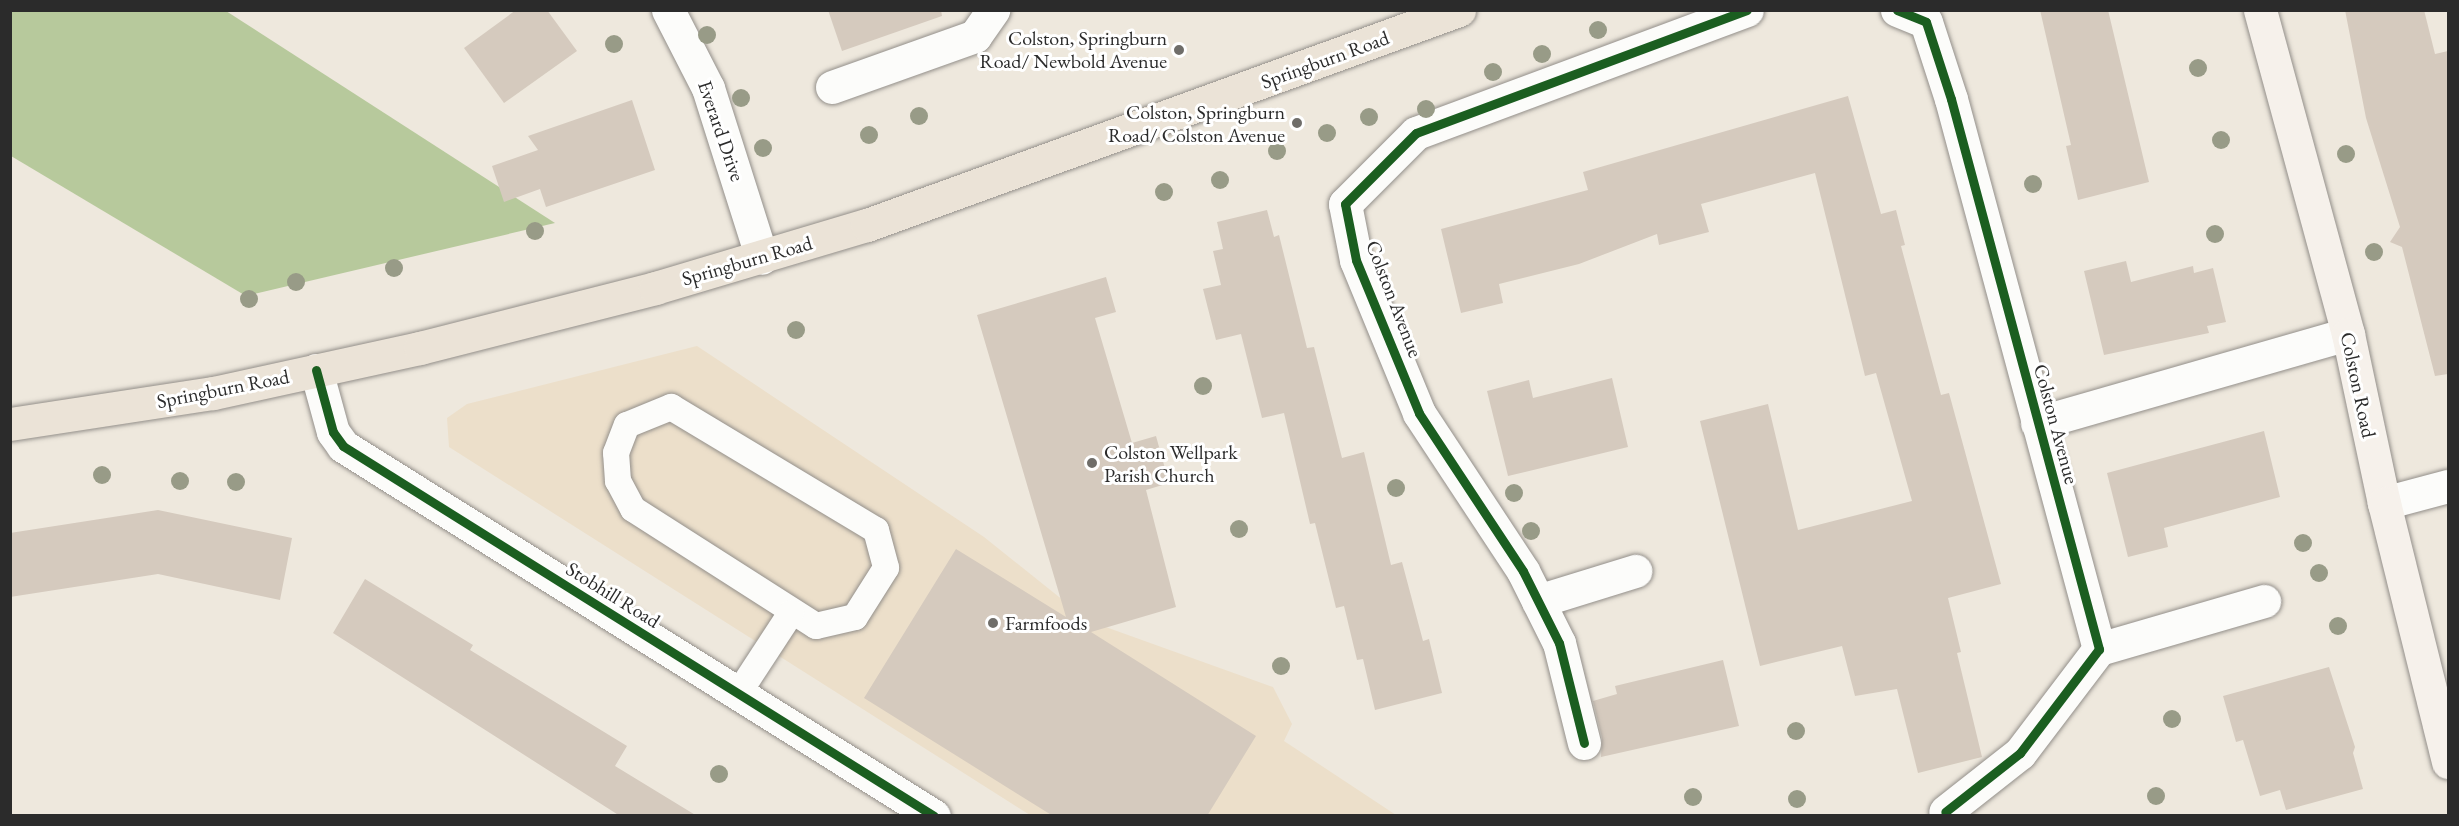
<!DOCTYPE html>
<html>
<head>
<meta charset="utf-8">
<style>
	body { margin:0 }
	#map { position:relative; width:2459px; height:826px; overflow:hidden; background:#eee8dd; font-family:"EB Garamond",serif }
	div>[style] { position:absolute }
	.built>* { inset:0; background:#ecdfca }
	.forest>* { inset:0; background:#b7c99c }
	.building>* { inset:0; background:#d5cabe }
	.roads { filter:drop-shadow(0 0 2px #938f8a) drop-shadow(0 0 2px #938f8a) }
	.lane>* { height:26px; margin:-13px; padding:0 13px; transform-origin:13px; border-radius:13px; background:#fcfcfa }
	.street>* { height:33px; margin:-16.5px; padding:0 16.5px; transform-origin:16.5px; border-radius:16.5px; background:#fcfcfa }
	.secondary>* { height:33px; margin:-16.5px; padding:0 16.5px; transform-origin:16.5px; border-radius:16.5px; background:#f6f1eb }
	.primary>* { height:33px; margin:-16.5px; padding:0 16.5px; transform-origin:16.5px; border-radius:16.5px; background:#ebe3d7 }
	.cycleway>* { height:9px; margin:-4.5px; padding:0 4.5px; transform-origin:4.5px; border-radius:4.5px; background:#1b5e20 }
	.trees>* { width:18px; height:18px; margin:-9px; border-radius:50%; background:#989b87 }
	.dots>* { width:16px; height:16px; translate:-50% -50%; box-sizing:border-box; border:3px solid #fff; border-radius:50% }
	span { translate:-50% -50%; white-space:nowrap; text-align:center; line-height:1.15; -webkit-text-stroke:6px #fff; paint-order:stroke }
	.poi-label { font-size:20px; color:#2b2b2b }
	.right { translate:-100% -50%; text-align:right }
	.left { translate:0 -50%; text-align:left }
	.street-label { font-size:20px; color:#2b2b2b }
	.frame { position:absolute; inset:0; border:12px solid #2b2b2b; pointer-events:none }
</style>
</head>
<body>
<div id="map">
	<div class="built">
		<div style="clip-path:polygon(697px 346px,984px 537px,1089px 621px,1273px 687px,1292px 724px,1284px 741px,1396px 815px,1030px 815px,449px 447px,447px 418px,467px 404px)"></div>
	</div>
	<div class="forest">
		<div style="clip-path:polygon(11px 11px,226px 11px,555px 223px,246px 296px,11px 156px)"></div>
	</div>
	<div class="building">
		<div style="clip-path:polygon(516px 10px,547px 10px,577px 51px,504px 103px,464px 48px)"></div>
		<div style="clip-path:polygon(828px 10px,941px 10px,942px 16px,842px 51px)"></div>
		<div style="clip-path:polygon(2040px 10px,2108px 10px,2149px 182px,2078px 200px,2066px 146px,2071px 145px)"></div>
		<div style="clip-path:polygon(2345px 10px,2424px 10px,2435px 54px,2448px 51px,2448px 374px,2435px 376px,2402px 247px,2390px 242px,2400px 227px,2366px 118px)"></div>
		<div style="clip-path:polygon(1848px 96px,1881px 214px,1896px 210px,1905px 245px,1901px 246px,1941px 395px,1949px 393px,2001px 584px,1948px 598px,1961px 652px,1957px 653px,1982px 757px,1918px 773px,1897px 689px,1855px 696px,1842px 646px,1760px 666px,1700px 421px,1768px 404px,1798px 530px,1912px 501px,1876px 373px,1865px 376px,1815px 173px,1701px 204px,1709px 232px,1659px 245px,1657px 234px,1579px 264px,1499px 284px,1503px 303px,1461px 313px,1441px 229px,1588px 190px,1583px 172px)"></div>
		<div style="clip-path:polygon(632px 100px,655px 170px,546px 207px,540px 189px,504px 202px,492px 166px,538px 150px,528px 136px)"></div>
		<div style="clip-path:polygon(1267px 210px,1274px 237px,1279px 235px,1307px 348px,1314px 347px,1342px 458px,1364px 452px,1391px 565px,1402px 562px,1423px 641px,1429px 639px,1442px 693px,1375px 710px,1363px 659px,1357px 660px,1344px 606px,1336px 608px,1315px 523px,1310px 524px,1284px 413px,1262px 418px,1241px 334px,1216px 340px,1203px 289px,1221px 285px,1213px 251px,1223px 249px,1217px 222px)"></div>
		<div style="clip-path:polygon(2126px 261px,2131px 282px,2193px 266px,2194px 273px,2213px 268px,2226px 322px,2207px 326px,2209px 333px,2104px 355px,2084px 271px)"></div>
		<div style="clip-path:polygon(1106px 277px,1116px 312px,1095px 318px,1132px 443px,1156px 436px,1169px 483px,1146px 490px,1176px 607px,1091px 632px,1256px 736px,1207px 816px,1053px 816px,864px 698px,956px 549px,1066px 617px,977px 315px)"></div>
		<div style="clip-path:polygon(1612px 378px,1628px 447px,1508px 476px,1487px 391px,1529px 380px,1533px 398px)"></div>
		<div style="clip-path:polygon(2264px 431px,2280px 497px,2164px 528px,2168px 547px,2128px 557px,2107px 473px)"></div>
		<div style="clip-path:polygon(158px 510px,292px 538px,280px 600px,158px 574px,10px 597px,10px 533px)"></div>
		<div style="clip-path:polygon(365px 579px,473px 645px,470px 650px,627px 746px,615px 766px,697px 816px,620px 816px,333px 633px)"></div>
		<div style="clip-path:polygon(1723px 660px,1739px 726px,1601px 757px,1602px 738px,1593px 701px,1617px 694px,1615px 686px)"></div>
		<div style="clip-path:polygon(2329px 667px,2355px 747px,2353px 753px,2363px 789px,2286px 810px,2280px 790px,2260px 796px,2243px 740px,2236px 742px,2223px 696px)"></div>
	</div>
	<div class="roads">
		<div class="lane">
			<div style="left:671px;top:407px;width:239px;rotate:31deg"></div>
			<div style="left:876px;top:530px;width:39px;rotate:75deg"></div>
			<div style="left:886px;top:568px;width:58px;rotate:122.3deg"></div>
			<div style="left:855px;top:617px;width:40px;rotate:167deg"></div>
			<div style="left:816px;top:626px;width:217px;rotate:-147.4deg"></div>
			<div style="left:633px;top:509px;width:32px;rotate:-118deg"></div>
			<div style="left:618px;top:481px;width:28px;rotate:-94deg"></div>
			<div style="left:616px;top:453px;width:30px;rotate:-69deg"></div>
			<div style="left:627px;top:425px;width:48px;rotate:-22.2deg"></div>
			<div style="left:738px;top:694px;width:97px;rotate:-56.8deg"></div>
		</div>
		<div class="street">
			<div style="left:668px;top:10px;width:88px;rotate:62.9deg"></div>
			<div style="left:708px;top:88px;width:178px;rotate:72.4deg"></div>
			<div style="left:1897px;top:10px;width:31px;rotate:22deg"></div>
			<div style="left:1926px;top:22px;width:81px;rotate:72deg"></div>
			<div style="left:1951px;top:99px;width:570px;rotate:74.94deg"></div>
			<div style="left:2099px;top:649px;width:131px;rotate:127.2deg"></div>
			<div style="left:2020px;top:753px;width:95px;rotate:141.8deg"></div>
			<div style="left:832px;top:87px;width:152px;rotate:-19.6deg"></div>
			<div style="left:975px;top:36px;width:32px;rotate:-55deg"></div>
			<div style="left:316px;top:370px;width:64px;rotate:74.7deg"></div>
			<div style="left:333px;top:432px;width:17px;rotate:54deg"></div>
			<div style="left:343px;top:446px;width:697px;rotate:32.05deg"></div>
			<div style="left:2037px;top:423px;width:323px;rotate:-16deg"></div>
			<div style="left:2384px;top:503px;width:66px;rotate:-14.9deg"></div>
			<div style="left:1538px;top:601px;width:102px;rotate:-17.2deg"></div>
			<div style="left:2099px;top:649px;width:172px;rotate:-16.2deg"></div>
			<div style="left:1584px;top:743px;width:103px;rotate:-104deg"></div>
			<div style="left:1559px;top:643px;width:80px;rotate:-116.6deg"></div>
			<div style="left:1523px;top:571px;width:189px;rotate:-123.4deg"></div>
			<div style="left:1419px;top:413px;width:165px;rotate:-112.4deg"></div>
			<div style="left:1356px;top:260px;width:57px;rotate:-101.1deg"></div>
			<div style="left:1345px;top:204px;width:100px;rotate:-45deg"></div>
			<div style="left:1416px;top:133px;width:353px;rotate:-20.4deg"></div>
		</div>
		<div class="secondary">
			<div style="left:2260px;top:10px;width:336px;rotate:74.8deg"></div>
			<div style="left:2348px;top:334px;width:173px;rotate:78deg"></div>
			<div style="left:2384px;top:503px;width:267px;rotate:76.1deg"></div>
		</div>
		<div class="primary">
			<div style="left:10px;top:424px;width:205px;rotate:-8.7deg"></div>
			<div style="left:213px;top:393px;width:212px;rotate:-12.3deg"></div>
			<div style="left:420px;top:348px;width:243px;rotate:-14.3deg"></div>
			<div style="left:655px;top:288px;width:221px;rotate:-16.6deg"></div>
			<div style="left:867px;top:225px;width:630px;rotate:-19.96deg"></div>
		</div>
	</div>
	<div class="cycleway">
		<div style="left:1897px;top:10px;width:31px;rotate:22deg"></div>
		<div style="left:1926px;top:22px;width:81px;rotate:72deg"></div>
		<div style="left:1951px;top:99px;width:570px;rotate:74.94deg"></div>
		<div style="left:2099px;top:649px;width:131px;rotate:127.2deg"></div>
		<div style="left:2020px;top:753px;width:95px;rotate:141.8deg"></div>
		<div style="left:316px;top:370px;width:64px;rotate:74.7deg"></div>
		<div style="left:333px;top:432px;width:17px;rotate:54deg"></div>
		<div style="left:343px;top:446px;width:697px;rotate:32.05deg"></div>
		<div style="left:1584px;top:743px;width:103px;rotate:-104deg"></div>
		<div style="left:1559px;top:643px;width:80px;rotate:-116.6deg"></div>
		<div style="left:1523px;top:571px;width:189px;rotate:-123.4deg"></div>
		<div style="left:1419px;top:413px;width:165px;rotate:-112.4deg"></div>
		<div style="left:1356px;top:260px;width:57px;rotate:-101.1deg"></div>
		<div style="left:1345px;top:204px;width:100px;rotate:-45deg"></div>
		<div style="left:1416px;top:133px;width:353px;rotate:-20.4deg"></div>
	</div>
	<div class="trees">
		<div style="left:1598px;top:30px"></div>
		<div style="left:707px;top:35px"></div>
		<div style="left:614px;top:44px"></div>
		<div style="left:1542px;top:54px"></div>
		<div style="left:2198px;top:68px"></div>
		<div style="left:1493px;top:72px"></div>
		<div style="left:741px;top:98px"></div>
		<div style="left:1426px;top:109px"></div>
		<div style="left:919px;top:116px"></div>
		<div style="left:1369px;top:117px"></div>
		<div style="left:1327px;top:133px"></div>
		<div style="left:869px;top:135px"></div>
		<div style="left:2221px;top:140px"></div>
		<div style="left:763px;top:148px"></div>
		<div style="left:1277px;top:151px"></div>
		<div style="left:2346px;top:154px"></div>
		<div style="left:1220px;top:180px"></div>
		<div style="left:2033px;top:184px"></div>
		<div style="left:1164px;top:192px"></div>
		<div style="left:535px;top:231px"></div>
		<div style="left:2215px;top:234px"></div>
		<div style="left:2374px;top:252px"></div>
		<div style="left:394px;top:268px"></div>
		<div style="left:296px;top:282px"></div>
		<div style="left:249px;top:299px"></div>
		<div style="left:796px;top:330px"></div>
		<div style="left:1203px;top:386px"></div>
		<div style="left:102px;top:475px"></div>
		<div style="left:180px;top:481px"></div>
		<div style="left:236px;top:482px"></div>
		<div style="left:1396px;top:488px"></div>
		<div style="left:1514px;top:493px"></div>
		<div style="left:1239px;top:529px"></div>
		<div style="left:1531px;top:531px"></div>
		<div style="left:2303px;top:543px"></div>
		<div style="left:2319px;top:573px"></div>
		<div style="left:2338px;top:626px"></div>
		<div style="left:1281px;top:666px"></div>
		<div style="left:2172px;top:719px"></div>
		<div style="left:1796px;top:731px"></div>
		<div style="left:719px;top:774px"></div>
		<div style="left:2156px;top:796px"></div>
		<div style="left:1693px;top:797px"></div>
		<div style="left:1797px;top:799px"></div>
	</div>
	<div class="dots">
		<div style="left:1179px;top:50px;background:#6f6d69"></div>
		<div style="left:1297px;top:123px;background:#6f6d69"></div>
		<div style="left:1092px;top:463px;background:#6f6d69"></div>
		<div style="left:993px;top:623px;background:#6f6d69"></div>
	</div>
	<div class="poi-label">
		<span class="right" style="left:1167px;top:50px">Colston, Springburn<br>Road/ Newbold Avenue</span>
		<span class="right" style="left:1285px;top:124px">Colston, Springburn<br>Road/ Colston Avenue</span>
		<span class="left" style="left:1104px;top:464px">Colston Wellpark<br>Parish Church</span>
		<span class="left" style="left:1005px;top:623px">Farmfoods</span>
	</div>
	<div class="street-label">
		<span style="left:1325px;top:60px;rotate:-20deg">Springburn Road</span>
		<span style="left:721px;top:131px;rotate:71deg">Everard Drive</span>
		<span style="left:747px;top:261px;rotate:-16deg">Springburn Road</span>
		<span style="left:1394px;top:299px;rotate:69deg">Colston Avenue</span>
		<span style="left:2358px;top:385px;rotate:78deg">Colston Road</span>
		<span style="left:223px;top:389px;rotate:-11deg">Springburn Road</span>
		<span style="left:2056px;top:424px;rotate:75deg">Colston Avenue</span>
		<span style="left:613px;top:595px;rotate:32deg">Stobhill Road</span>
	</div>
	<div class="frame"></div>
</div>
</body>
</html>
